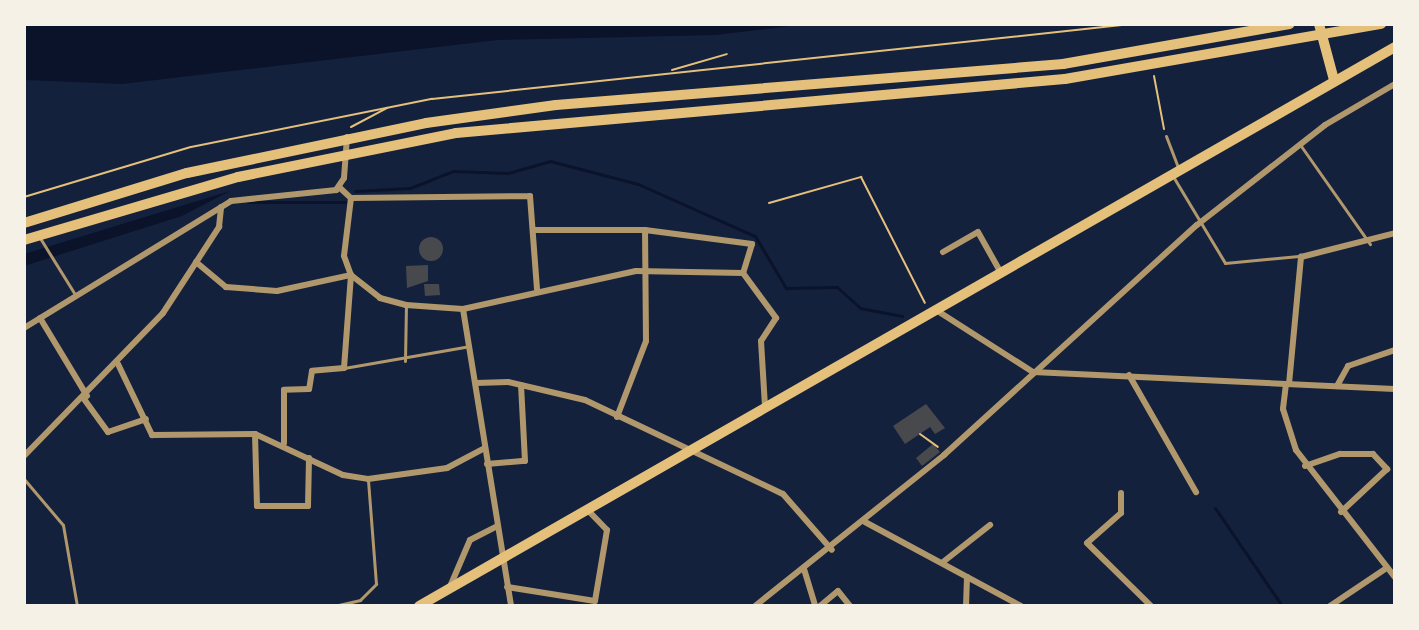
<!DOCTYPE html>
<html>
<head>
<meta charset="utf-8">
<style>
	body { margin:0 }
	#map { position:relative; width:1419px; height:630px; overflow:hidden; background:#14213d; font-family:Cabin,sans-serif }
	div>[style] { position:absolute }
	.water>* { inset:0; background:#0b132b }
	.stream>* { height:3px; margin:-1.5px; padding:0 1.5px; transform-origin:1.5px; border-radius:1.5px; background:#0b132b }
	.building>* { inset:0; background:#48494c }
	.round { border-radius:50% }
	.path>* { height:2px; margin:-1px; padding:0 1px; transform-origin:1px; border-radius:1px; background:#e5c07b }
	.service>* { height:3px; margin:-1.5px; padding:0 1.5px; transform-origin:1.5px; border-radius:1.5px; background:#b1986c }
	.minor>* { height:6px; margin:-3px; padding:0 3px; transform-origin:3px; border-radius:3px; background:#b1986c }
	.primary>* { height:10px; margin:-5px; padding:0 5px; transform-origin:5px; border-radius:5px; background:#e5c07b }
	.trunk>* { height:10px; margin:-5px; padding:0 5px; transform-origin:5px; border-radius:5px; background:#e5c07b }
	span { translate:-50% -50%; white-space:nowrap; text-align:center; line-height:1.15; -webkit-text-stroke:8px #f6f1e7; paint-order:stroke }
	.frame { position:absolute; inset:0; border:26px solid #f6f1e7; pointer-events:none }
</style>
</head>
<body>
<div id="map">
	<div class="water">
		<div style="clip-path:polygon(24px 24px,806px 24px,716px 35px,498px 40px,122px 84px,24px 80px)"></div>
		<div style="clip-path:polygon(230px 191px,182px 216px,24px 266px,24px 254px)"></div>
	</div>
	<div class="stream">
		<div style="left:355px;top:191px;width:55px;rotate:-3.1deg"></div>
		<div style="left:410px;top:188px;width:46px;rotate:-21.6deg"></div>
		<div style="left:453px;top:171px;width:55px;rotate:2.1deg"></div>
		<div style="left:508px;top:173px;width:44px;rotate:-15.9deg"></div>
		<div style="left:550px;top:161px;width:91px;rotate:14.6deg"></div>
		<div style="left:638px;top:184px;width:128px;rotate:24deg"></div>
		<div style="left:755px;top:236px;width:61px;rotate:59.2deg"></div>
		<div style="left:786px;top:288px;width:51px;rotate:-1.1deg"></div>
		<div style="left:837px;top:287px;width:31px;rotate:42deg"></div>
		<div style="left:860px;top:308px;width:43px;rotate:10.8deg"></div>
		<div style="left:248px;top:202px;width:98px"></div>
		<div style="left:1215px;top:508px;width:119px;rotate:55.6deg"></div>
	</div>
	<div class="building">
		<div class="round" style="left:419px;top:237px;width:24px;height:24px"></div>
		<div style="clip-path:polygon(428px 265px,428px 281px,407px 288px,406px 266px)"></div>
		<div style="clip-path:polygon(424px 284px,439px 284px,440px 295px,425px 296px)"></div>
		<div style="clip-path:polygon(926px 404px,945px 428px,935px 434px,930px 427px,905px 444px,893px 426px)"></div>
		<div style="clip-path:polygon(933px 444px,940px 452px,922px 466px,916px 458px)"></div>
	</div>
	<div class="path">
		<div style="left:672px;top:70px;width:57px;rotate:-16.2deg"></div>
		<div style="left:1154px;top:76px;width:54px;rotate:79.3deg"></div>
		<div style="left:351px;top:127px;width:41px;rotate:-27.8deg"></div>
		<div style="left:24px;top:197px;width:174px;rotate:-16.7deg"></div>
		<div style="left:191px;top:147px;width:246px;rotate:-11.3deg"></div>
		<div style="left:432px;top:99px;width:703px;rotate:-6.12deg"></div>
		<div style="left:769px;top:203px;width:96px;rotate:-15.8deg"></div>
		<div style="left:861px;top:177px;width:141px;rotate:63.1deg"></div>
		<div style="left:920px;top:434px;width:22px;rotate:36deg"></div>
	</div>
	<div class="service">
		<div style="left:1166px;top:136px;width:34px;rotate:69deg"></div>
		<div style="left:1301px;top:146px;width:120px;rotate:54.9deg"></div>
		<div style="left:1174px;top:178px;width:99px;rotate:59deg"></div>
		<div style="left:1225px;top:263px;width:74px;rotate:-5.4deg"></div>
		<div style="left:40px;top:238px;width:68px;rotate:58.2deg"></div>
		<div style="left:405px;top:361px;width:56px;rotate:-89deg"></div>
		<div style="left:344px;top:368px;width:128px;rotate:-9.9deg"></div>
		<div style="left:24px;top:479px;width:60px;rotate:49.7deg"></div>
		<div style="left:63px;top:525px;width:82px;rotate:80.2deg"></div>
		<div style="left:334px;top:606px;width:27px;rotate:-13deg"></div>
		<div style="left:360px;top:600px;width:23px;rotate:-45deg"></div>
		<div style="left:376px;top:584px;width:105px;rotate:-94.4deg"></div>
	</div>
	<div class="minor">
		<div style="left:339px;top:187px;width:16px;rotate:43deg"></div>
		<div style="left:351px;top:198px;width:179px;rotate:-0.6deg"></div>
		<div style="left:530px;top:196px;width:93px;rotate:85.7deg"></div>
		<div style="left:351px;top:198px;width:58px;rotate:96.9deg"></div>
		<div style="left:344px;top:256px;width:20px;rotate:70deg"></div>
		<div style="left:351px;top:275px;width:37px;rotate:38deg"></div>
		<div style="left:380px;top:298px;width:27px;rotate:15deg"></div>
		<div style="left:406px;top:305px;width:57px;rotate:4deg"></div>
		<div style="left:463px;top:309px;width:177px;rotate:-12.4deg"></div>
		<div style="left:636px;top:271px;width:107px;rotate:1.1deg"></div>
		<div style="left:743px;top:273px;width:56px;rotate:53.7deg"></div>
		<div style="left:776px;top:318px;width:27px;rotate:123deg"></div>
		<div style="left:761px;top:341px;width:66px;rotate:86.5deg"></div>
		<div style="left:535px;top:230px;width:110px"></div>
		<div style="left:645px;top:230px;width:108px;rotate:7.5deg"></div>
		<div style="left:752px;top:244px;width:30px;rotate:107deg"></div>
		<div style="left:943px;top:252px;width:40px;rotate:-29.7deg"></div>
		<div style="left:978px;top:232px;width:47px;rotate:60.7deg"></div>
		<div style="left:196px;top:262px;width:39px;rotate:40deg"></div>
		<div style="left:226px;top:287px;width:51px;rotate:4.5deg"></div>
		<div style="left:277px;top:291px;width:76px;rotate:-12.2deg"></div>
		<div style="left:351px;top:275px;width:93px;rotate:94.3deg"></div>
		<div style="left:344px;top:368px;width:32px;rotate:175deg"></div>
		<div style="left:312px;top:371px;width:18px;rotate:99deg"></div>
		<div style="left:309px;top:389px;width:25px;rotate:178deg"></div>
		<div style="left:284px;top:390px;width:53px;rotate:90deg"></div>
		<div style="left:463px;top:309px;width:301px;rotate:80.8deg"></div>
		<div style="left:936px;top:310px;width:115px;rotate:32.6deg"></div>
		<div style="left:1033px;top:372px;width:362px;rotate:2.7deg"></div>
		<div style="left:40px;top:318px;width:91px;rotate:58.9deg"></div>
		<div style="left:24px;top:328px;width:243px;rotate:-31.5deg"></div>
		<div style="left:231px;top:201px;width:106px;rotate:-6deg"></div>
		<div style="left:336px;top:190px;width:14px;rotate:-56deg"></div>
		<div style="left:344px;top:178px;width:41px;rotate:-85.8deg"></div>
		<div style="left:118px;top:364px;width:79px;rotate:64.4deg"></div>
		<div style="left:152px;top:435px;width:103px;rotate:-0.6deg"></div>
		<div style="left:255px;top:434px;width:97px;rotate:25deg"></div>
		<div style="left:343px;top:475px;width:25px;rotate:9deg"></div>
		<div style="left:368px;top:479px;width:80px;rotate:-7.9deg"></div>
		<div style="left:447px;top:468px;width:43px;rotate:-27.8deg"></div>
		<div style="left:1129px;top:375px;width:135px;rotate:60.2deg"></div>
		<div style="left:476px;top:383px;width:32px;rotate:-2deg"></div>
		<div style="left:508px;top:382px;width:79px;rotate:13.2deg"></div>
		<div style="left:585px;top:400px;width:219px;rotate:25.4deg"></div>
		<div style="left:783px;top:494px;width:74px;rotate:48.8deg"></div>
		<div style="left:1286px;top:384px;width:25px;rotate:97deg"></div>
		<div style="left:1283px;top:409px;width:43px;rotate:72.4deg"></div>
		<div style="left:1296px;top:450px;width:161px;rotate:52.1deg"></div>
		<div style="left:1289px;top:384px;width:128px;rotate:-84.6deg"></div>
		<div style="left:1301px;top:257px;width:97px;rotate:-14.3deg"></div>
		<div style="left:1337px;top:386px;width:23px;rotate:-61deg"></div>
		<div style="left:1348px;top:366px;width:50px;rotate:-18.8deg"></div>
		<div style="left:84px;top:399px;width:41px;rotate:54deg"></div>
		<div style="left:108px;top:432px;width:40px;rotate:-18.9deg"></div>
		<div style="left:617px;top:417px;width:81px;rotate:-69.1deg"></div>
		<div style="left:646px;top:341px;width:111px;rotate:-90.5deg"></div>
		<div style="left:255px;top:434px;width:72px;rotate:88.4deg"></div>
		<div style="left:257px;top:506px;width:51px"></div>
		<div style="left:308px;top:506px;width:48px;rotate:-88.8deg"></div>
		<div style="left:24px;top:456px;width:199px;rotate:-45.8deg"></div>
		<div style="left:163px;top:313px;width:103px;rotate:-56.9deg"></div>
		<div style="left:219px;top:227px;width:20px;rotate:-84deg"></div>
		<div style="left:487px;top:464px;width:38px;rotate:-5deg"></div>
		<div style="left:525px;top:461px;width:76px;rotate:-93deg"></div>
		<div style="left:1305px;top:466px;width:37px;rotate:-19deg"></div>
		<div style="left:1340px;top:454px;width:33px"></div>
		<div style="left:1373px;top:454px;width:21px;rotate:47deg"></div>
		<div style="left:1387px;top:469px;width:63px;rotate:136.9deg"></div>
		<div style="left:1121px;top:493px;width:20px;rotate:90deg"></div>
		<div style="left:1121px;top:513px;width:45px;rotate:138.6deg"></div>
		<div style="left:1087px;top:543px;width:90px;rotate:44.5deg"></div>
		<div style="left:865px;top:522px;width:177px;rotate:28.3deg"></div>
		<div style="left:943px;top:562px;width:60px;rotate:-38.2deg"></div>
		<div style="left:804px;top:569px;width:39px;rotate:73deg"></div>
		<div style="left:507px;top:587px;width:89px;rotate:9deg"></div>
		<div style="left:595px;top:601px;width:72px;rotate:-80.4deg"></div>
		<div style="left:607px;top:530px;width:29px;rotate:-134deg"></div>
		<div style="left:449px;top:589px;width:53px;rotate:-66.8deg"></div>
		<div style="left:470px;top:540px;width:30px;rotate:-27deg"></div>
		<div style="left:755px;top:606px;width:242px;rotate:-38.6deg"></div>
		<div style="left:944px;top:455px;width:342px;rotate:-42.3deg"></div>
		<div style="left:1197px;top:225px;width:162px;rotate:-38deg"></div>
		<div style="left:1325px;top:125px;width:81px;rotate:-30.4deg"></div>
		<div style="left:820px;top:606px;width:23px;rotate:-40deg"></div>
		<div style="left:838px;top:591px;width:19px;rotate:51deg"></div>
		<div style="left:966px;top:606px;width:29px;rotate:-88deg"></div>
		<div style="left:1330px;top:606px;width:66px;rotate:-33.9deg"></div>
	</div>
	<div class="primary">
		<div style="left:1319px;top:24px;width:58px;rotate:75deg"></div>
		<div style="left:419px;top:606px;width:1125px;rotate:-29.8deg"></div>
	</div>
	<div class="trunk">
		<div style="left:24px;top:223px;width:170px;rotate:-17.1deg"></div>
		<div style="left:187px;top:173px;width:244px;rotate:-11.8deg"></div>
		<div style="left:426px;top:123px;width:131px;rotate:-7.9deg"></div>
		<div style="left:556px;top:105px;width:509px;rotate:-4.62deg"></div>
		<div style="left:1063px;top:64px;width:230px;rotate:-10deg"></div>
		<div style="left:24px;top:240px;width:223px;rotate:-16.4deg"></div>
		<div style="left:238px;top:177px;width:222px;rotate:-11.4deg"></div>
		<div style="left:456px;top:133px;width:611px;rotate:-5.07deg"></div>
		<div style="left:1065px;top:79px;width:321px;rotate:-9.9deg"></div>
	</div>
	<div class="frame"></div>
</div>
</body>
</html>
